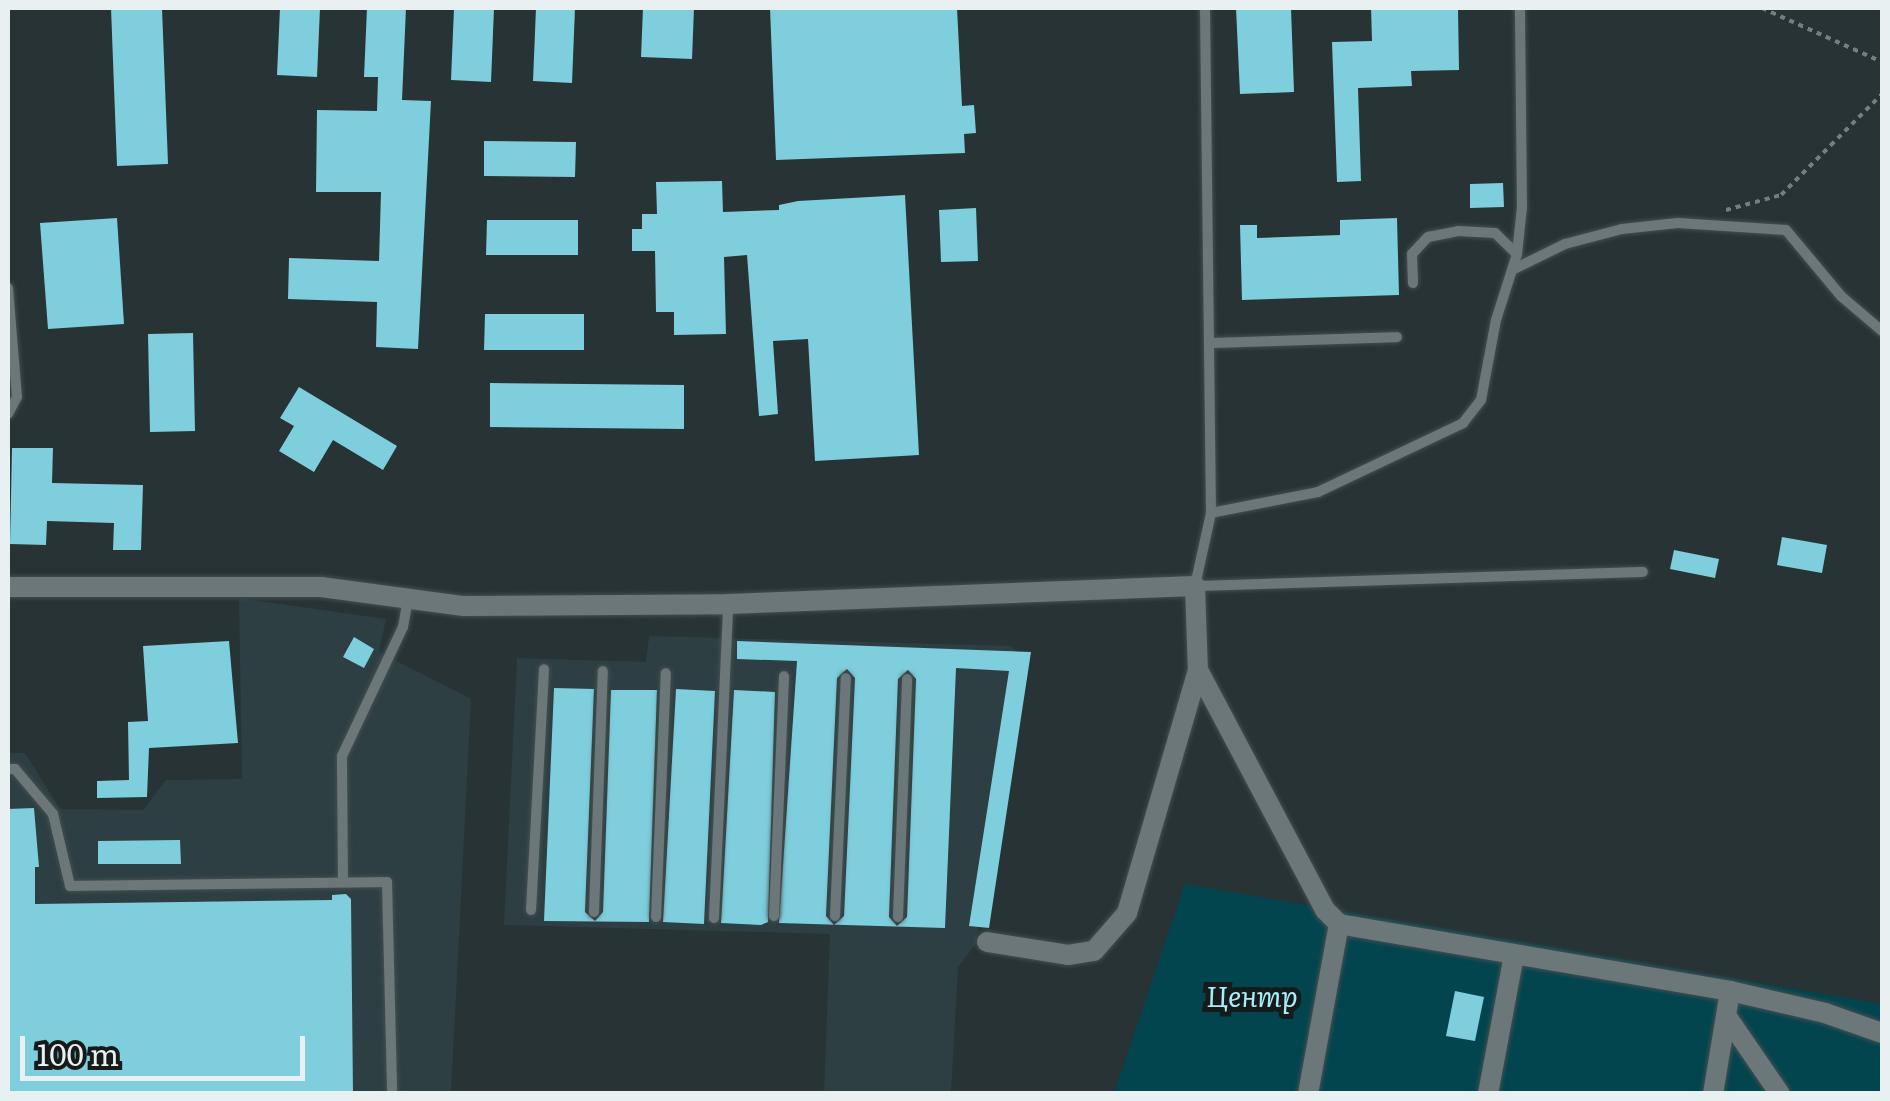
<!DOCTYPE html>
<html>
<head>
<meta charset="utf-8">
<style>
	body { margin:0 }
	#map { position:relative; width:1890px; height:1101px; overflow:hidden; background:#283335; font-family:Literata,serif }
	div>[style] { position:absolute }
	.built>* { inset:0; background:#2d3f43 }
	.green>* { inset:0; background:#02454f }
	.building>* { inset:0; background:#7ecedd }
	.path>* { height:4px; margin-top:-2px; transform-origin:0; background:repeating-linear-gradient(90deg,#747d7f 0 5px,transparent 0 10px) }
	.roads { filter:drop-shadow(0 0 2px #454e50) drop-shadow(0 0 2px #454e50) }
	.lane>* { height:10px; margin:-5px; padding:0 5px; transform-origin:5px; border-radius:5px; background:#6c777a }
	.street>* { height:20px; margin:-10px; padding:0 10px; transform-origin:10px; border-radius:10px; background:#6c777a }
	span { translate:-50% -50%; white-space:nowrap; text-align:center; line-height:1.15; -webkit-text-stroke:10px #151a1b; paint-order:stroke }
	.park-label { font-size:28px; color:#aaebf8; font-style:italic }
	.frame { position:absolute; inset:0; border:10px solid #e9f0f1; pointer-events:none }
	.scale { position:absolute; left:20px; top:1036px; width:285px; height:45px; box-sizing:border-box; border:5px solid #e9f0f1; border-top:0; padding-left:12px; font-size:30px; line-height:35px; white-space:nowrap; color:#e9f0f1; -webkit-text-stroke:8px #151a1b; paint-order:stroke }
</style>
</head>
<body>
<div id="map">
	<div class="built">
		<div style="clip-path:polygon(239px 598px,386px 619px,379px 652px,471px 699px,451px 1093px,8px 1093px,8px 753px,25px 753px,60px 809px,143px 810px,166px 780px,242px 779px)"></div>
		<div style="clip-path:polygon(649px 636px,1011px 646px,1029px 661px,975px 945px,958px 967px,951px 1093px,824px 1093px,830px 934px,504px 925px,517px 658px,646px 662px)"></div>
	</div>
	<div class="green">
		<div style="clip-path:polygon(1185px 884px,1882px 1004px,1882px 1093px,1114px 1094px)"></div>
	</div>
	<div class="building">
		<div style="clip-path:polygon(111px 8px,162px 8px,168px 164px,117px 166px)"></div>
		<div style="clip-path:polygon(280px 8px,320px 8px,317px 77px,277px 75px)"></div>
		<div style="clip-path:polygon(367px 8px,406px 8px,402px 100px,431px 101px,418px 349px,376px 347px,377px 302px,288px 299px,289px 258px,379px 261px,381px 192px,316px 192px,317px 110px,377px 111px,378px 77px,364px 77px)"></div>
		<div style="clip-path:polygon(454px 8px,494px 8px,491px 82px,451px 80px)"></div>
		<div style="clip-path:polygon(536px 8px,575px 8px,572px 83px,533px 81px)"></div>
		<div style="clip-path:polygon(643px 8px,694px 8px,692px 59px,641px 57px)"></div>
		<div style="clip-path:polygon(770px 8px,957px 8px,962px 106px,974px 105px,976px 133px,964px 134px,965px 153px,776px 160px)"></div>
		<div style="clip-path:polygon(1236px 8px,1291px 8px,1294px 92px,1240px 94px)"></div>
		<div style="clip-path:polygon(1371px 8px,1458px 8px,1459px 70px,1411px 71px,1412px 86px,1358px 88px,1361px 181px,1337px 182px,1332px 42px,1372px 41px)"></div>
		<div style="clip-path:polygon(484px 141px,576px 142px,575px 177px,484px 176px)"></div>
		<div style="clip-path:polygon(722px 181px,723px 212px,779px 210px,779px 205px,798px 201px,905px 195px,919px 455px,815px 461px,808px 339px,773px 341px,778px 414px,759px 416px,747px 255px,724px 257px,726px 334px,674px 335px,674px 312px,656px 312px,655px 251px,632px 251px,632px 229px,642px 229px,642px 214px,657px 214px,656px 182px)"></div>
		<div style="clip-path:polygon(1503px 183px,1504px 207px,1470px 208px,1470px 184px)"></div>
		<div style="clip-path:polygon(976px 208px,978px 261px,941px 262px,939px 210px)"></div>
		<div style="clip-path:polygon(117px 218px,124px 324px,48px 329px,40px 223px)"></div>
		<div style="clip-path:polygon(1397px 218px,1399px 295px,1242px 300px,1240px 225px,1257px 225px,1257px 238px,1340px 235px,1340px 220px)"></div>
		<div style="clip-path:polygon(487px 220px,578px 220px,578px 255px,486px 255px)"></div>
		<div style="clip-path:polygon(485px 314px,584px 314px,584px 350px,484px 350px)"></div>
		<div style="clip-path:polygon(193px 333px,195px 431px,150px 432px,148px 334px)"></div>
		<div style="clip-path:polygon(490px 383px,684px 385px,684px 429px,490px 427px)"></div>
		<div style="clip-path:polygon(299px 387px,397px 446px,383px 470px,333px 440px,314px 472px,279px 451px,294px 426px,280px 418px)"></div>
		<div style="clip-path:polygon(12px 448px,53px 448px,52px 483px,143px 485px,141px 550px,113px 550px,114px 523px,47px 521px,46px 545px,10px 544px)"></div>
		<div style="clip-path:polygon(1782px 537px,1827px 545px,1822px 573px,1777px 565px)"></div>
		<div style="clip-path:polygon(1674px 550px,1719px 559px,1715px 578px,1670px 569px)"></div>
		<div style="clip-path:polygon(354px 637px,374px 649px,364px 668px,343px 657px)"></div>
		<div style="clip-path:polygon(229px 641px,238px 743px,149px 748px,147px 797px,97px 798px,97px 781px,129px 780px,128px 722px,148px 721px,143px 646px)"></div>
		<div style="clip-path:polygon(evenodd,737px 641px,1031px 652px,989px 928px,969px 926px,1009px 671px,956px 668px,945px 928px,779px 923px,797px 661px,737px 659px,737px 641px,847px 669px,855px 678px,844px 916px,834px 925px,826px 916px,837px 678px,847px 669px,737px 641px,908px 670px,916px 679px,907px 917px,897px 926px,889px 917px,898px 679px,908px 670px)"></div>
		<div style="clip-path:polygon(554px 688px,594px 689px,585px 912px,595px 921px,603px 912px,611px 690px,657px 690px,649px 922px,544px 921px)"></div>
		<div style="clip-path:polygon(676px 689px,715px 691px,704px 924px,663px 922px)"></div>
		<div style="clip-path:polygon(734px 690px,775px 692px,768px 922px,761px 925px,721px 923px)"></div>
		<div style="clip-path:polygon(34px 808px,39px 867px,35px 867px,35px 904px,332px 900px,332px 895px,346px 894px,351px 899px,353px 1094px,8px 1094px,8px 809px)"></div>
		<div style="clip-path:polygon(180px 840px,181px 864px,98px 864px,98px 841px)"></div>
		<div style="clip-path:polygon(1455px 991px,1484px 997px,1475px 1041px,1446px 1036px)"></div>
	</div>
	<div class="path">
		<div style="left:1762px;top:8px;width:132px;rotate:24.2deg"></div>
		<div style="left:1726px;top:210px;width:57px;rotate:-15.3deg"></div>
		<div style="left:1781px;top:195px;width:143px;rotate:-45deg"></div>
	</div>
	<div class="roads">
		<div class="lane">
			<div style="left:1205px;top:8px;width:505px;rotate:89.32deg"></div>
			<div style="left:1211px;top:513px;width:75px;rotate:102.4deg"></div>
			<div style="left:1195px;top:586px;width:448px;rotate:-1.8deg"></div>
			<div style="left:1512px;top:270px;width:59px;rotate:-26.1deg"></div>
			<div style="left:1565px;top:244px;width:59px;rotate:-14.7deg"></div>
			<div style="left:1622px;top:229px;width:56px;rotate:-6.1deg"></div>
			<div style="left:1678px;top:223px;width:108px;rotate:3.7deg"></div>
			<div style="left:1786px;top:230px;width:86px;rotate:50.2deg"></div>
			<div style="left:1841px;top:296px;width:54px;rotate:40.5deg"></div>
			<div style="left:1413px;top:283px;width:29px;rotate:-92deg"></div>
			<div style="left:1412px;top:254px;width:23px;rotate:-47deg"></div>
			<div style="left:1428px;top:237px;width:31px;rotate:-11deg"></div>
			<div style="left:1458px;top:231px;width:37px;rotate:3deg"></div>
			<div style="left:1495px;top:233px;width:30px;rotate:44deg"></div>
			<div style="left:8px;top:288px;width:109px;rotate:85.3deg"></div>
			<div style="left:17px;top:397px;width:19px;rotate:118deg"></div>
			<div style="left:1209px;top:343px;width:188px;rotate:-1.8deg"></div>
			<div style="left:1211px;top:513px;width:109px;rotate:-11.1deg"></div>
			<div style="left:1318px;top:492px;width:161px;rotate:-25.4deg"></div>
			<div style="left:1463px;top:423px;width:29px;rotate:-52deg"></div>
			<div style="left:1481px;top:400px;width:81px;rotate:-79.4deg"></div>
			<div style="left:1496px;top:320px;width:69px;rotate:-72.3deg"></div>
			<div style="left:1517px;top:254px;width:47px;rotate:-83.9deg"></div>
			<div style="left:1522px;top:207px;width:199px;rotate:-90.6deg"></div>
			<div style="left:8px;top:769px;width:7px"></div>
			<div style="left:15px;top:769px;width:59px;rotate:49.8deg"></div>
			<div style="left:53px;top:814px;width:74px;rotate:76.7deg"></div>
			<div style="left:70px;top:886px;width:317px;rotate:-0.7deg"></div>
			<div style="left:387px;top:882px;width:212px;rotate:88.6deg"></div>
			<div style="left:343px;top:881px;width:125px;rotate:-90.5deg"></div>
			<div style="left:342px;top:756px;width:143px;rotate:-64.7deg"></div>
			<div style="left:403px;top:627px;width:27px;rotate:-80deg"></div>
			<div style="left:531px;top:910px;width:241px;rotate:-86.9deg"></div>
			<div style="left:594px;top:912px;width:241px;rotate:-87.9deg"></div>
			<div style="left:774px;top:916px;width:240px;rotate:-87.6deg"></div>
			<div style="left:835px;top:916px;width:238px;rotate:-87.4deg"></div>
			<div style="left:656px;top:917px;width:244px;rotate:-87.7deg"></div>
			<div style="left:898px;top:917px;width:238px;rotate:-87.8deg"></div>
			<div style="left:714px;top:918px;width:313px;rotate:-87.4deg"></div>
		</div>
		<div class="street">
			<div style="left:8px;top:587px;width:313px"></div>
			<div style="left:321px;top:587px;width:144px;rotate:7.6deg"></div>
			<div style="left:464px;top:606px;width:264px;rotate:-0.4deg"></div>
			<div style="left:728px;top:604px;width:467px;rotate:-2.2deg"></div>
			<div style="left:1195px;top:586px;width:84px;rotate:88deg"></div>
			<div style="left:1198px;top:670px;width:272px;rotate:62.1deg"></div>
			<div style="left:1325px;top:910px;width:20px;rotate:45deg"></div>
			<div style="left:1339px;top:924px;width:397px;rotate:9.7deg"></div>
			<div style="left:1730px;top:991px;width:98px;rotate:13deg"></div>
			<div style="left:1825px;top:1013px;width:60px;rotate:19.3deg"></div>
			<div style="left:987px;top:942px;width:82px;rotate:9.1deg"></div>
			<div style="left:1068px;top:955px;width:26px;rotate:-9deg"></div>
			<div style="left:1094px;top:951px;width:50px;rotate:-49deg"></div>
			<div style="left:1127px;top:913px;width:253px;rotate:-73.7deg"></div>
			<div style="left:1727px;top:1017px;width:93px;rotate:55.5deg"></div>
			<div style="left:1308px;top:1094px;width:173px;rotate:-79.7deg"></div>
			<div style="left:1488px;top:1094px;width:141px;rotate:-79.4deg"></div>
			<div style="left:1713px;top:1094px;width:104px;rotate:-80.6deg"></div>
		</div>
	</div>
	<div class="park-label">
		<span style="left:1252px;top:995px">Центр</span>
	</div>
	<div class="frame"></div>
	<div class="scale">100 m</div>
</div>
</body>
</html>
